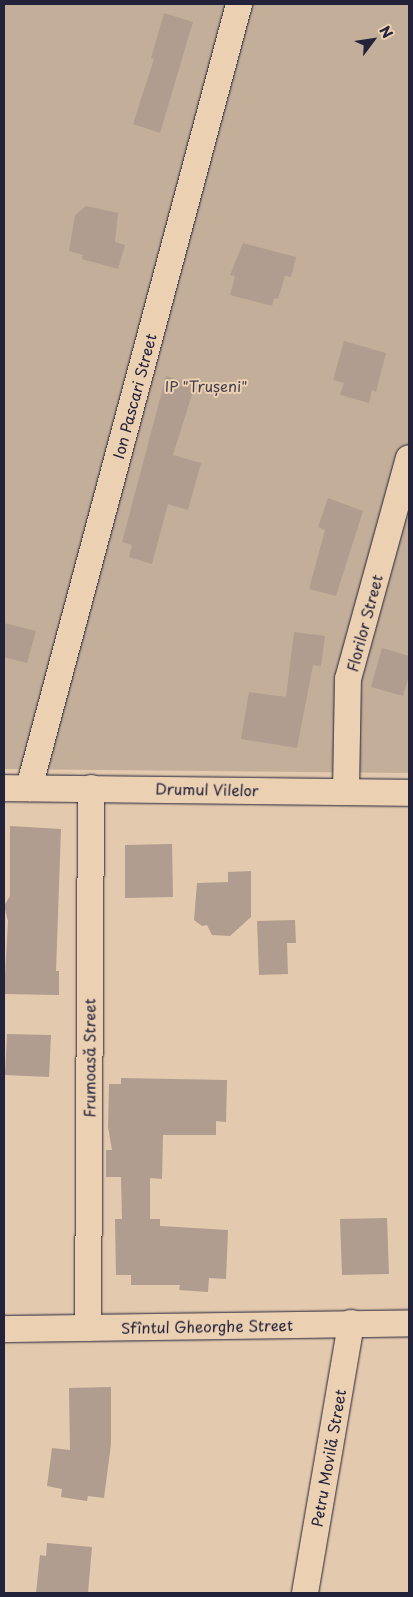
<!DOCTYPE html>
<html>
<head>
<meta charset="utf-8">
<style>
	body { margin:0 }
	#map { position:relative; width:413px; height:1597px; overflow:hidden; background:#e3c9ad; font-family:"Playpen Sans",sans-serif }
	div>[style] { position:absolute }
	.green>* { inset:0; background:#c3ae9a }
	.building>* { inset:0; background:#b09d8f }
	.roads { filter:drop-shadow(0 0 1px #22223b) drop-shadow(0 0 1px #22223b) }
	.street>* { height:26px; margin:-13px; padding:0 13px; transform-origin:13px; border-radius:13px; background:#ebd0b2 }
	span { translate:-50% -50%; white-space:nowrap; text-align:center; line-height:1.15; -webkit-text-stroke:4px #ebd0b2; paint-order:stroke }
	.park-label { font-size:15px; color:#423e4e }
	.street-label { font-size:15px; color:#22223b }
	.frame { position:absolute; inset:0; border:5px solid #22223b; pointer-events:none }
	.north { position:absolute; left:348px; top:15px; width:50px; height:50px; -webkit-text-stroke:4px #ebd0b2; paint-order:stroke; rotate:59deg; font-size:14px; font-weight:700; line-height:20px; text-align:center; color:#22223b }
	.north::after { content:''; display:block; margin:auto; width:18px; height:22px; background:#22223b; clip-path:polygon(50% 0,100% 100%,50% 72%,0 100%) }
</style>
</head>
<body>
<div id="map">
	<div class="green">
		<div style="clip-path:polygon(4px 4px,409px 4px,409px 773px,4px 769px)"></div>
	</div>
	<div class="building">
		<div style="clip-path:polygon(164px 13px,193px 22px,160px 133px,133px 124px,154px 59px,151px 58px)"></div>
		<div style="clip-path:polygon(86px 206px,118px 213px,115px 242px,125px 245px,118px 269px,82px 259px,83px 255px,69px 251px,75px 215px)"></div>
		<div style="clip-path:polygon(243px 243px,296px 257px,291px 277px,285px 276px,278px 299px,274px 298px,272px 306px,230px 295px,235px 276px,230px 275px)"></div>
		<div style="clip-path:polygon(344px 341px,386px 353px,376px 392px,372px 390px,369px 403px,340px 395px,344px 383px,333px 380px)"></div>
		<div style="clip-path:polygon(166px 376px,195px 385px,173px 455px,201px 463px,188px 510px,168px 504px,152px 564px,129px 557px,132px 545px,122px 542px)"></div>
		<div style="clip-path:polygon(328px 498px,363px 511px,336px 596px,309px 589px,325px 530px,318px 527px)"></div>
		<div style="clip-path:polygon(4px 623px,36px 631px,27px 663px,4px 657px)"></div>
		<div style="clip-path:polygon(294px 632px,325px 636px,321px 666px,313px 665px,297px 748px,241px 739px,249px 692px,286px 697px)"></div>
		<div style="clip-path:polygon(382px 648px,409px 656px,409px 675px,403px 696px,371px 687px)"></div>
		<div style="clip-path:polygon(10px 826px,61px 829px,56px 971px,59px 971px,59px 995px,4px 994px,8px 921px,4px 906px,10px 896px)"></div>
		<div style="clip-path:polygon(172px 844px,173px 897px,125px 898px,125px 845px)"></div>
		<div style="clip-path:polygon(251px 871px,251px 917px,230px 936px,212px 935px,207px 925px,202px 926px,194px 920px,197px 883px,228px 882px,228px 872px)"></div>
		<div style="clip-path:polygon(295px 920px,296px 943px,287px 943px,288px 974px,259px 975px,257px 921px)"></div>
		<div style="clip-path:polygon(7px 1034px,51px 1035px,49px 1077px,5px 1075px)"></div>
		<div style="clip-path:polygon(121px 1078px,227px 1080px,226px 1122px,216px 1121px,216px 1135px,163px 1135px,162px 1179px,150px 1178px,150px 1219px,160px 1219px,160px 1226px,228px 1230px,226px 1279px,209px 1278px,208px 1292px,179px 1290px,180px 1285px,131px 1285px,131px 1275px,116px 1275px,115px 1219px,122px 1219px,121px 1177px,106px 1177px,106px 1150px,112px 1150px,108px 1127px,109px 1084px,121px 1084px)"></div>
		<div style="clip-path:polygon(387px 1218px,389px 1274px,342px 1275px,340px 1219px)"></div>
		<div style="clip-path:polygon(111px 1387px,111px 1444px,104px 1498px,88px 1496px,87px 1501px,61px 1497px,62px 1489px,47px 1486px,52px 1448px,70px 1450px,69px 1388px)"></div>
		<div style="clip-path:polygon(47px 1543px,92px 1547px,88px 1593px,36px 1593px,40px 1555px,46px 1556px)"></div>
	</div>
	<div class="roads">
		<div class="street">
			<div style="left:4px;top:788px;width:405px;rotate:0.7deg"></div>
			<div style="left:29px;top:788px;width:812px;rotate:-75deg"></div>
			<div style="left:346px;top:791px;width:112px;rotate:-89deg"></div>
			<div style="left:348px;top:679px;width:229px;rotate:-74.6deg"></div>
			<div style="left:88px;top:1328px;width:540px;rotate:-89.68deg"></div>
			<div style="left:4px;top:1329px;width:405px;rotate:-0.8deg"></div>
			<div style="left:305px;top:1593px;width:274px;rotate:-80.3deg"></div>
		</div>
	</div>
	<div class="park-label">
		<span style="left:206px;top:386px">IP "Trușeni"</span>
	</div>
	<div class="street-label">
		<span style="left:134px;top:396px;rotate:-75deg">Ion Pascari Street</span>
		<span style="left:364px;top:623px;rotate:-75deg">Florilor Street</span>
		<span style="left:207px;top:789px;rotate:1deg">Drumul Vilelor</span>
		<span style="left:89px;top:1058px;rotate:-90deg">Frumoasă Street</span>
		<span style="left:207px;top:1326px;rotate:-1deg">Sfîntul Gheorghe Street</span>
		<span style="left:328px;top:1458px;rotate:-80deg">Petru Movilă Street</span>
	</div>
	<div class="frame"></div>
	<div class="north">N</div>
</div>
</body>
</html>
